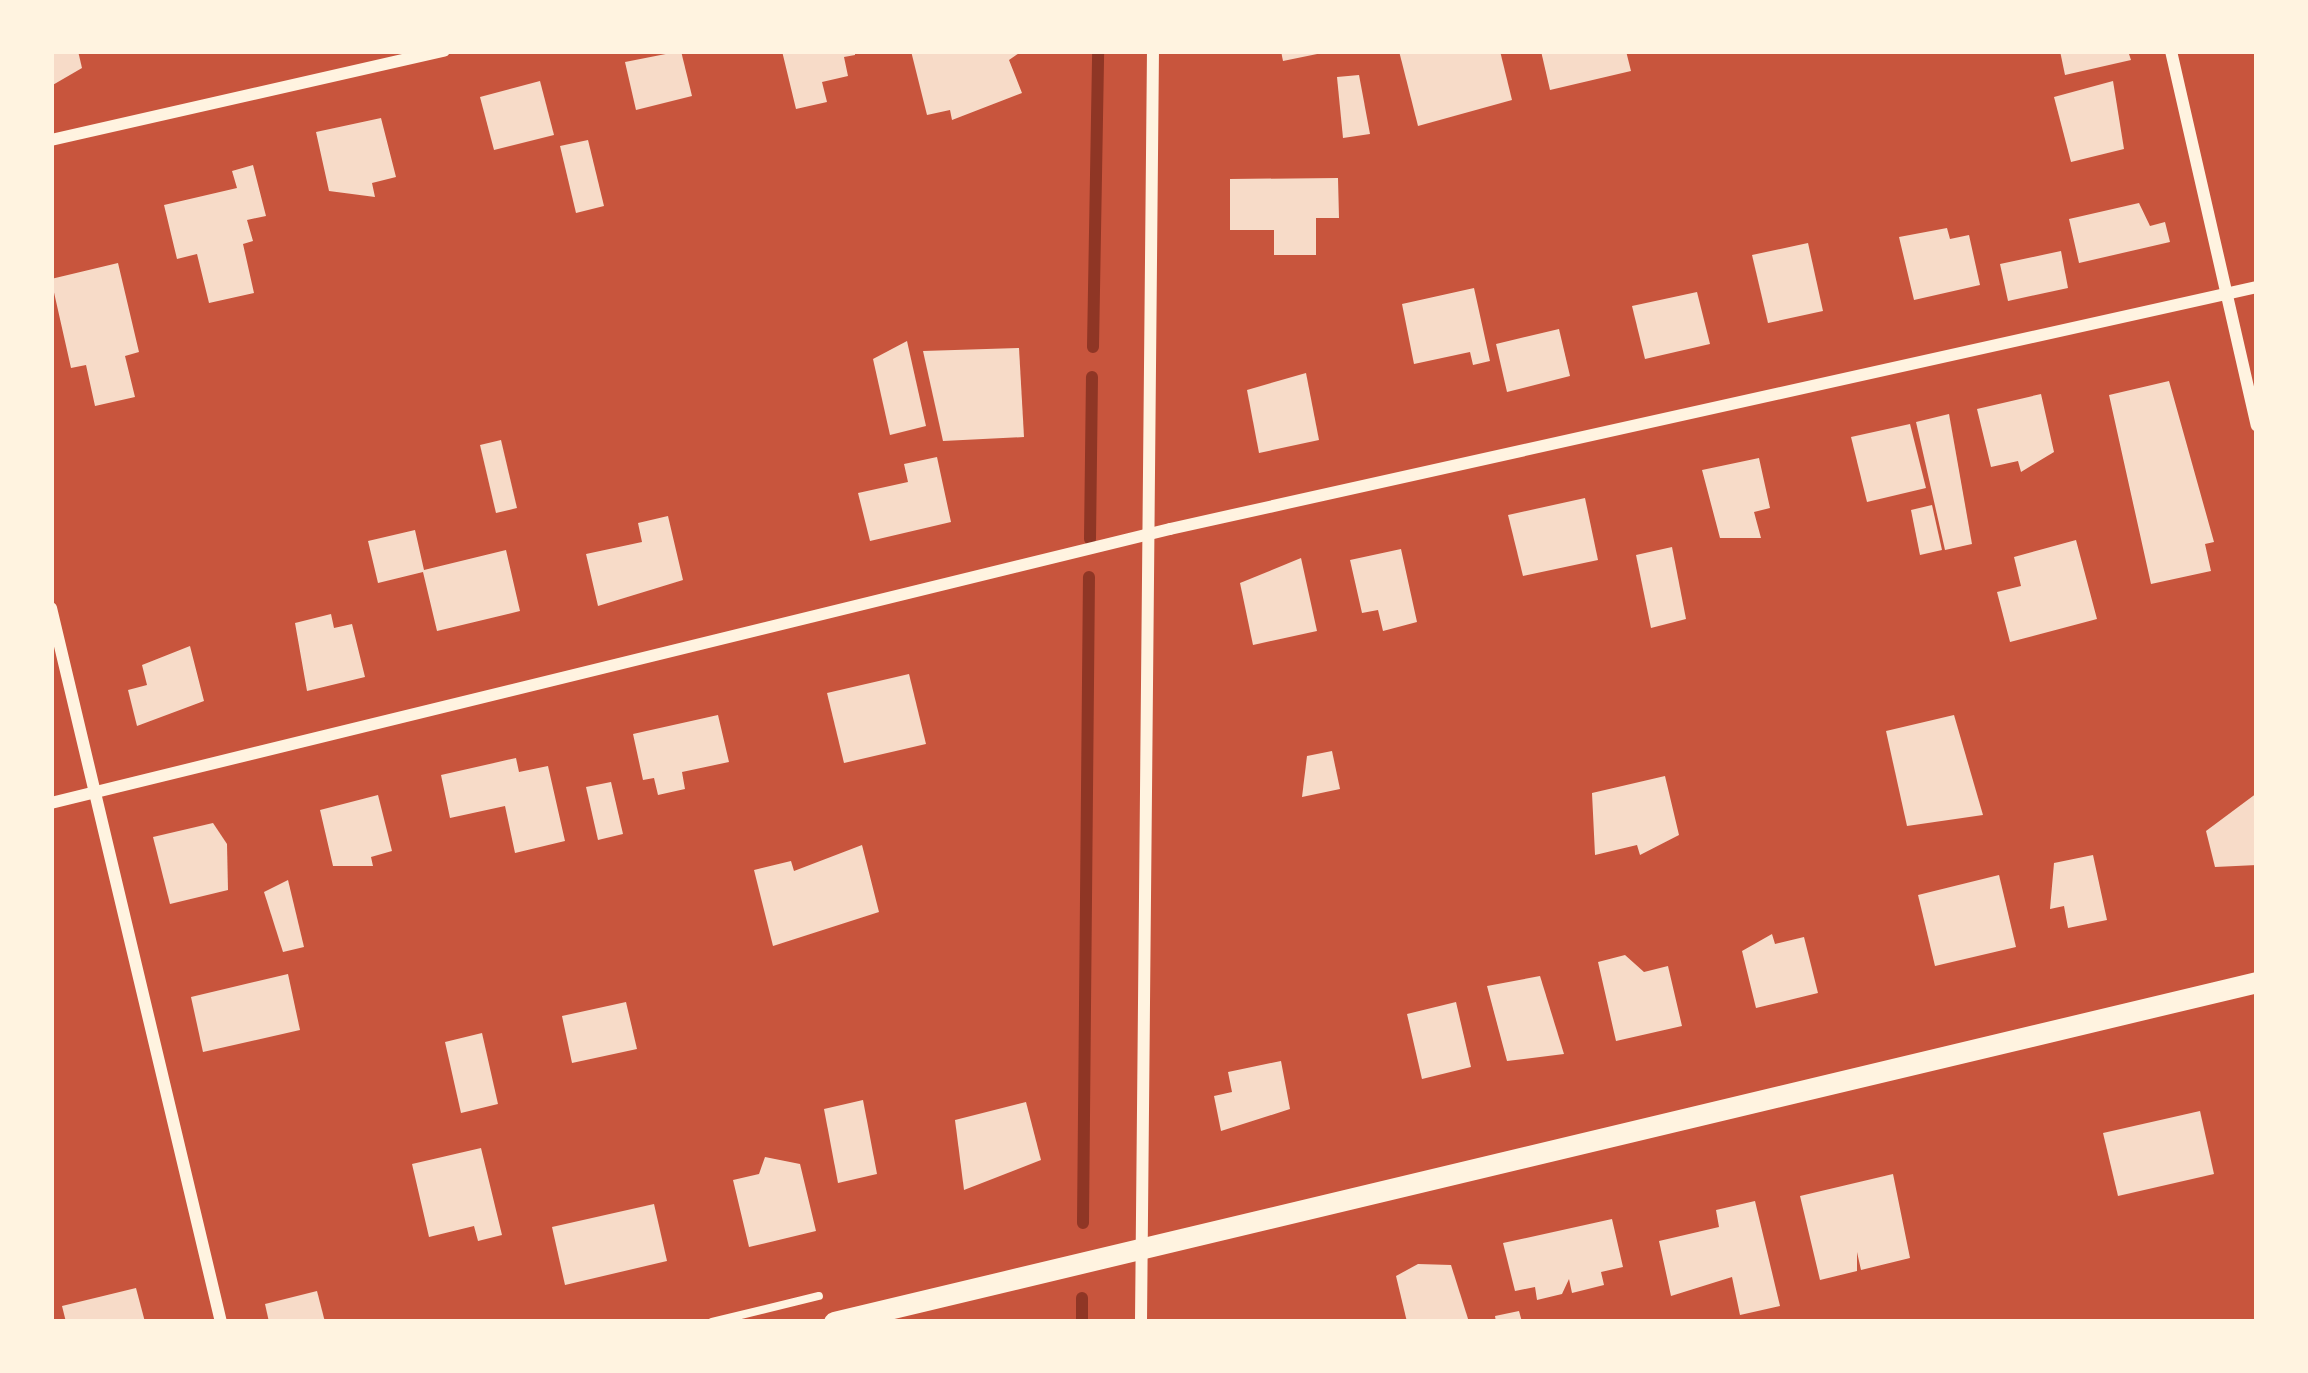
<!DOCTYPE html>
<html>
<head>
<meta charset="utf-8">
<style>
	body { margin:0 }
	#map { position:relative; width:2308px; height:1373px; overflow:hidden; background:#c8553d; font-family:"Work Sans",sans-serif }
	div>[style] { position:absolute }
	.stream>* { height:12px; margin:-6px; padding:0 6px; transform-origin:6px; border-radius:6px; background:#8f3625 }
	.building>* { inset:0; background:#f7dbc8 }
	.path>* { height:8px; margin:-4px; padding:0 4px; transform-origin:4px; border-radius:4px; background:#fff3e0 }
	.minor>* { height:12px; margin:-6px; padding:0 6px; transform-origin:6px; border-radius:6px; background:#fff3e0 }
	.tertiary>* { height:21px; margin:-10.5px; padding:0 10.5px; transform-origin:10.5px; border-radius:10.5px; background:#fff3e0 }
	span { translate:-50% -50%; white-space:nowrap; text-align:center; line-height:1.15; -webkit-text-stroke:9px #fff3e0; paint-order:stroke }
	.frame { position:absolute; inset:0; border:54px solid #fff3e0; pointer-events:none }
</style>
</head>
<body>
<div id="map">
	<div class="stream">
		<div style="left:1093px;top:347px;width:296px;rotate:-89deg"></div>
		<div style="left:1090px;top:539px;width:162px;rotate:-89.3deg"></div>
		<div style="left:1083px;top:1223px;width:646px;rotate:-89.47deg"></div>
		<div style="left:1082px;top:1322px;width:24px;rotate:-90deg"></div>
	</div>
	<div class="building">
		<div style="clip-path:polygon(51px 51px,78px 51px,82px 68px,51px 86px)"></div>
		<div style="clip-path:polygon(681px 51px,692px 96px,636px 110px,625px 62px)"></div>
		<div style="clip-path:polygon(782px 51px,855px 51px,855px 55px,844px 57px,848px 76px,822px 82px,827px 102px,796px 109px)"></div>
		<div style="clip-path:polygon(911px 51px,1022px 51px,1009px 60px,1022px 93px,952px 120px,950px 110px,927px 115px)"></div>
		<div style="clip-path:polygon(1281px 51px,1321px 51px,1322px 53px,1283px 61px)"></div>
		<div style="clip-path:polygon(1500px 51px,1512px 100px,1418px 126px,1399px 51px)"></div>
		<div style="clip-path:polygon(1541px 51px,1626px 51px,1631px 71px,1550px 90px)"></div>
		<div style="clip-path:polygon(2060px 51px,2128px 51px,2131px 60px,2065px 75px)"></div>
		<div style="clip-path:polygon(1359px 75px,1370px 134px,1343px 138px,1337px 77px)"></div>
		<div style="clip-path:polygon(540px 81px,554px 135px,494px 150px,480px 97px)"></div>
		<div style="clip-path:polygon(2113px 81px,2124px 149px,2071px 162px,2054px 97px)"></div>
		<div style="clip-path:polygon(381px 118px,396px 177px,372px 183px,375px 197px,329px 191px,316px 132px)"></div>
		<div style="clip-path:polygon(588px 140px,604px 206px,576px 213px,560px 146px)"></div>
		<div style="clip-path:polygon(253px 165px,266px 216px,247px 220px,253px 241px,243px 244px,254px 293px,209px 303px,197px 254px,177px 259px,164px 205px,237px 188px,232px 171px)"></div>
		<div style="clip-path:polygon(1338px 178px,1339px 218px,1316px 218px,1316px 255px,1274px 255px,1274px 230px,1230px 230px,1230px 179px)"></div>
		<div style="clip-path:polygon(2139px 203px,2150px 226px,2165px 222px,2170px 242px,2079px 263px,2069px 219px)"></div>
		<div style="clip-path:polygon(1947px 228px,1950px 239px,1969px 235px,1980px 285px,1914px 300px,1899px 237px)"></div>
		<div style="clip-path:polygon(1808px 243px,1823px 311px,1768px 323px,1752px 255px)"></div>
		<div style="clip-path:polygon(2061px 251px,2068px 288px,2008px 301px,2000px 264px)"></div>
		<div style="clip-path:polygon(118px 263px,139px 352px,125px 356px,135px 397px,95px 406px,86px 365px,71px 368px,51px 279px)"></div>
		<div style="clip-path:polygon(1474px 288px,1490px 361px,1473px 365px,1470px 352px,1414px 364px,1402px 304px)"></div>
		<div style="clip-path:polygon(1697px 292px,1710px 344px,1645px 359px,1632px 306px)"></div>
		<div style="clip-path:polygon(1559px 329px,1570px 376px,1507px 392px,1496px 344px)"></div>
		<div style="clip-path:polygon(907px 341px,926px 426px,890px 435px,873px 359px)"></div>
		<div style="clip-path:polygon(1019px 348px,1024px 437px,943px 441px,923px 351px)"></div>
		<div style="clip-path:polygon(1306px 373px,1319px 440px,1259px 453px,1247px 390px)"></div>
		<div style="clip-path:polygon(2169px 381px,2214px 542px,2205px 544px,2211px 571px,2151px 584px,2109px 395px)"></div>
		<div style="clip-path:polygon(2041px 394px,2054px 452px,2021px 472px,2018px 461px,1991px 467px,1977px 409px)"></div>
		<div style="clip-path:polygon(1949px 414px,1972px 544px,1945px 550px,1916px 422px)"></div>
		<div style="clip-path:polygon(1910px 424px,1926px 488px,1867px 502px,1851px 437px)"></div>
		<div style="clip-path:polygon(501px 440px,517px 508px,496px 513px,480px 445px)"></div>
		<div style="clip-path:polygon(937px 457px,951px 522px,870px 541px,858px 493px,908px 482px,904px 464px)"></div>
		<div style="clip-path:polygon(1759px 458px,1770px 508px,1754px 512px,1761px 538px,1720px 538px,1702px 470px)"></div>
		<div style="clip-path:polygon(1585px 498px,1598px 560px,1523px 576px,1508px 515px)"></div>
		<div style="clip-path:polygon(1932px 505px,1942px 550px,1920px 555px,1911px 510px)"></div>
		<div style="clip-path:polygon(668px 516px,683px 580px,598px 606px,586px 554px,642px 542px,638px 523px)"></div>
		<div style="clip-path:polygon(415px 530px,424px 570px,506px 550px,520px 611px,437px 631px,423px 572px,378px 583px,368px 541px)"></div>
		<div style="clip-path:polygon(2076px 540px,2097px 619px,2010px 642px,1997px 592px,2021px 586px,2014px 557px)"></div>
		<div style="clip-path:polygon(1672px 547px,1686px 619px,1651px 628px,1636px 555px)"></div>
		<div style="clip-path:polygon(1401px 549px,1417px 622px,1383px 631px,1378px 610px,1362px 613px,1350px 560px)"></div>
		<div style="clip-path:polygon(1301px 558px,1317px 631px,1253px 645px,1240px 583px)"></div>
		<div style="clip-path:polygon(331px 614px,334px 628px,352px 624px,365px 677px,307px 691px,295px 623px)"></div>
		<div style="clip-path:polygon(190px 646px,204px 701px,137px 726px,128px 690px,147px 685px,142px 665px)"></div>
		<div style="clip-path:polygon(909px 674px,926px 744px,844px 763px,827px 693px)"></div>
		<div style="clip-path:polygon(718px 715px,729px 762px,682px 772px,685px 789px,658px 795px,654px 778px,643px 780px,633px 734px)"></div>
		<div style="clip-path:polygon(1954px 715px,1983px 815px,1907px 826px,1886px 731px)"></div>
		<div style="clip-path:polygon(1332px 751px,1340px 789px,1302px 797px,1307px 756px)"></div>
		<div style="clip-path:polygon(516px 758px,519px 772px,548px 766px,565px 841px,515px 853px,505px 806px,450px 818px,441px 775px)"></div>
		<div style="clip-path:polygon(1665px 776px,1679px 835px,1640px 855px,1637px 845px,1595px 855px,1592px 793px)"></div>
		<div style="clip-path:polygon(611px 782px,623px 834px,598px 840px,586px 787px)"></div>
		<div style="clip-path:polygon(2257px 793px,2257px 865px,2215px 867px,2206px 831px)"></div>
		<div style="clip-path:polygon(378px 795px,392px 851px,371px 857px,373px 866px,333px 866px,320px 810px)"></div>
		<div style="clip-path:polygon(213px 823px,227px 844px,228px 890px,170px 904px,153px 837px)"></div>
		<div style="clip-path:polygon(862px 845px,879px 912px,773px 946px,754px 870px,791px 861px,794px 871px)"></div>
		<div style="clip-path:polygon(2093px 855px,2107px 920px,2068px 928px,2064px 906px,2050px 909px,2054px 863px)"></div>
		<div style="clip-path:polygon(1999px 875px,2016px 947px,1935px 966px,1918px 895px)"></div>
		<div style="clip-path:polygon(288px 880px,304px 947px,283px 952px,264px 892px)"></div>
		<div style="clip-path:polygon(1772px 934px,1775px 944px,1804px 937px,1818px 993px,1756px 1008px,1742px 951px)"></div>
		<div style="clip-path:polygon(1625px 955px,1644px 972px,1668px 966px,1682px 1026px,1616px 1041px,1598px 962px)"></div>
		<div style="clip-path:polygon(288px 974px,300px 1030px,203px 1052px,191px 997px)"></div>
		<div style="clip-path:polygon(1540px 976px,1564px 1054px,1507px 1061px,1487px 986px)"></div>
		<div style="clip-path:polygon(626px 1002px,637px 1049px,572px 1063px,562px 1016px)"></div>
		<div style="clip-path:polygon(1456px 1002px,1471px 1067px,1422px 1079px,1407px 1014px)"></div>
		<div style="clip-path:polygon(482px 1033px,498px 1104px,461px 1113px,445px 1042px)"></div>
		<div style="clip-path:polygon(1281px 1061px,1290px 1109px,1221px 1131px,1214px 1096px,1232px 1092px,1228px 1072px)"></div>
		<div style="clip-path:polygon(863px 1100px,877px 1174px,838px 1183px,824px 1109px)"></div>
		<div style="clip-path:polygon(1026px 1102px,1041px 1160px,964px 1190px,955px 1120px)"></div>
		<div style="clip-path:polygon(2200px 1111px,2214px 1174px,2118px 1196px,2103px 1133px)"></div>
		<div style="clip-path:polygon(481px 1148px,502px 1235px,478px 1241px,474px 1226px,429px 1237px,412px 1164px)"></div>
		<div style="clip-path:polygon(765px 1157px,800px 1164px,816px 1231px,749px 1247px,733px 1180px,759px 1174px)"></div>
		<div style="clip-path:polygon(1893px 1174px,1910px 1258px,1861px 1270px,1857px 1252px,1857px 1271px,1820px 1280px,1800px 1196px)"></div>
		<div style="clip-path:polygon(1755px 1201px,1780px 1306px,1740px 1315px,1732px 1277px,1671px 1296px,1659px 1241px,1719px 1227px,1716px 1210px)"></div>
		<div style="clip-path:polygon(654px 1204px,667px 1261px,565px 1285px,552px 1227px)"></div>
		<div style="clip-path:polygon(1612px 1219px,1623px 1267px,1601px 1272px,1604px 1285px,1572px 1293px,1569px 1279px,1562px 1294px,1537px 1300px,1535px 1287px,1515px 1291px,1503px 1243px)"></div>
		<div style="clip-path:polygon(1418px 1264px,1451px 1265px,1469px 1322px,1407px 1322px,1396px 1276px)"></div>
		<div style="clip-path:polygon(136px 1288px,145px 1322px,66px 1322px,62px 1306px)"></div>
		<div style="clip-path:polygon(317px 1291px,325px 1322px,269px 1322px,265px 1304px)"></div>
		<div style="clip-path:polygon(1519px 1311px,1522px 1322px,1496px 1322px,1495px 1316px)"></div>
	</div>
	<div class="path">
		<div style="left:712px;top:1322px;width:110px;rotate:-13.7deg"></div>
	</div>
	<div class="minor">
		<div style="left:2171px;top:51px;width:384px;rotate:77.1deg"></div>
		<div style="left:51px;top:140px;width:403px;rotate:-12.8deg"></div>
		<div style="left:51px;top:608px;width:734px;rotate:76.61deg"></div>
		<div style="left:51px;top:803px;width:1152px;rotate:-13.76deg"></div>
		<div style="left:1170px;top:529px;width:1114px;rotate:-12.55deg"></div>
		<div style="left:1141px;top:1322px;width:1271px;rotate:-89.46deg"></div>
	</div>
	<div class="tertiary">
		<div style="left:834px;top:1322px;width:1463px;rotate:-13.44deg"></div>
	</div>
	<div class="frame"></div>
</div>
</body>
</html>
